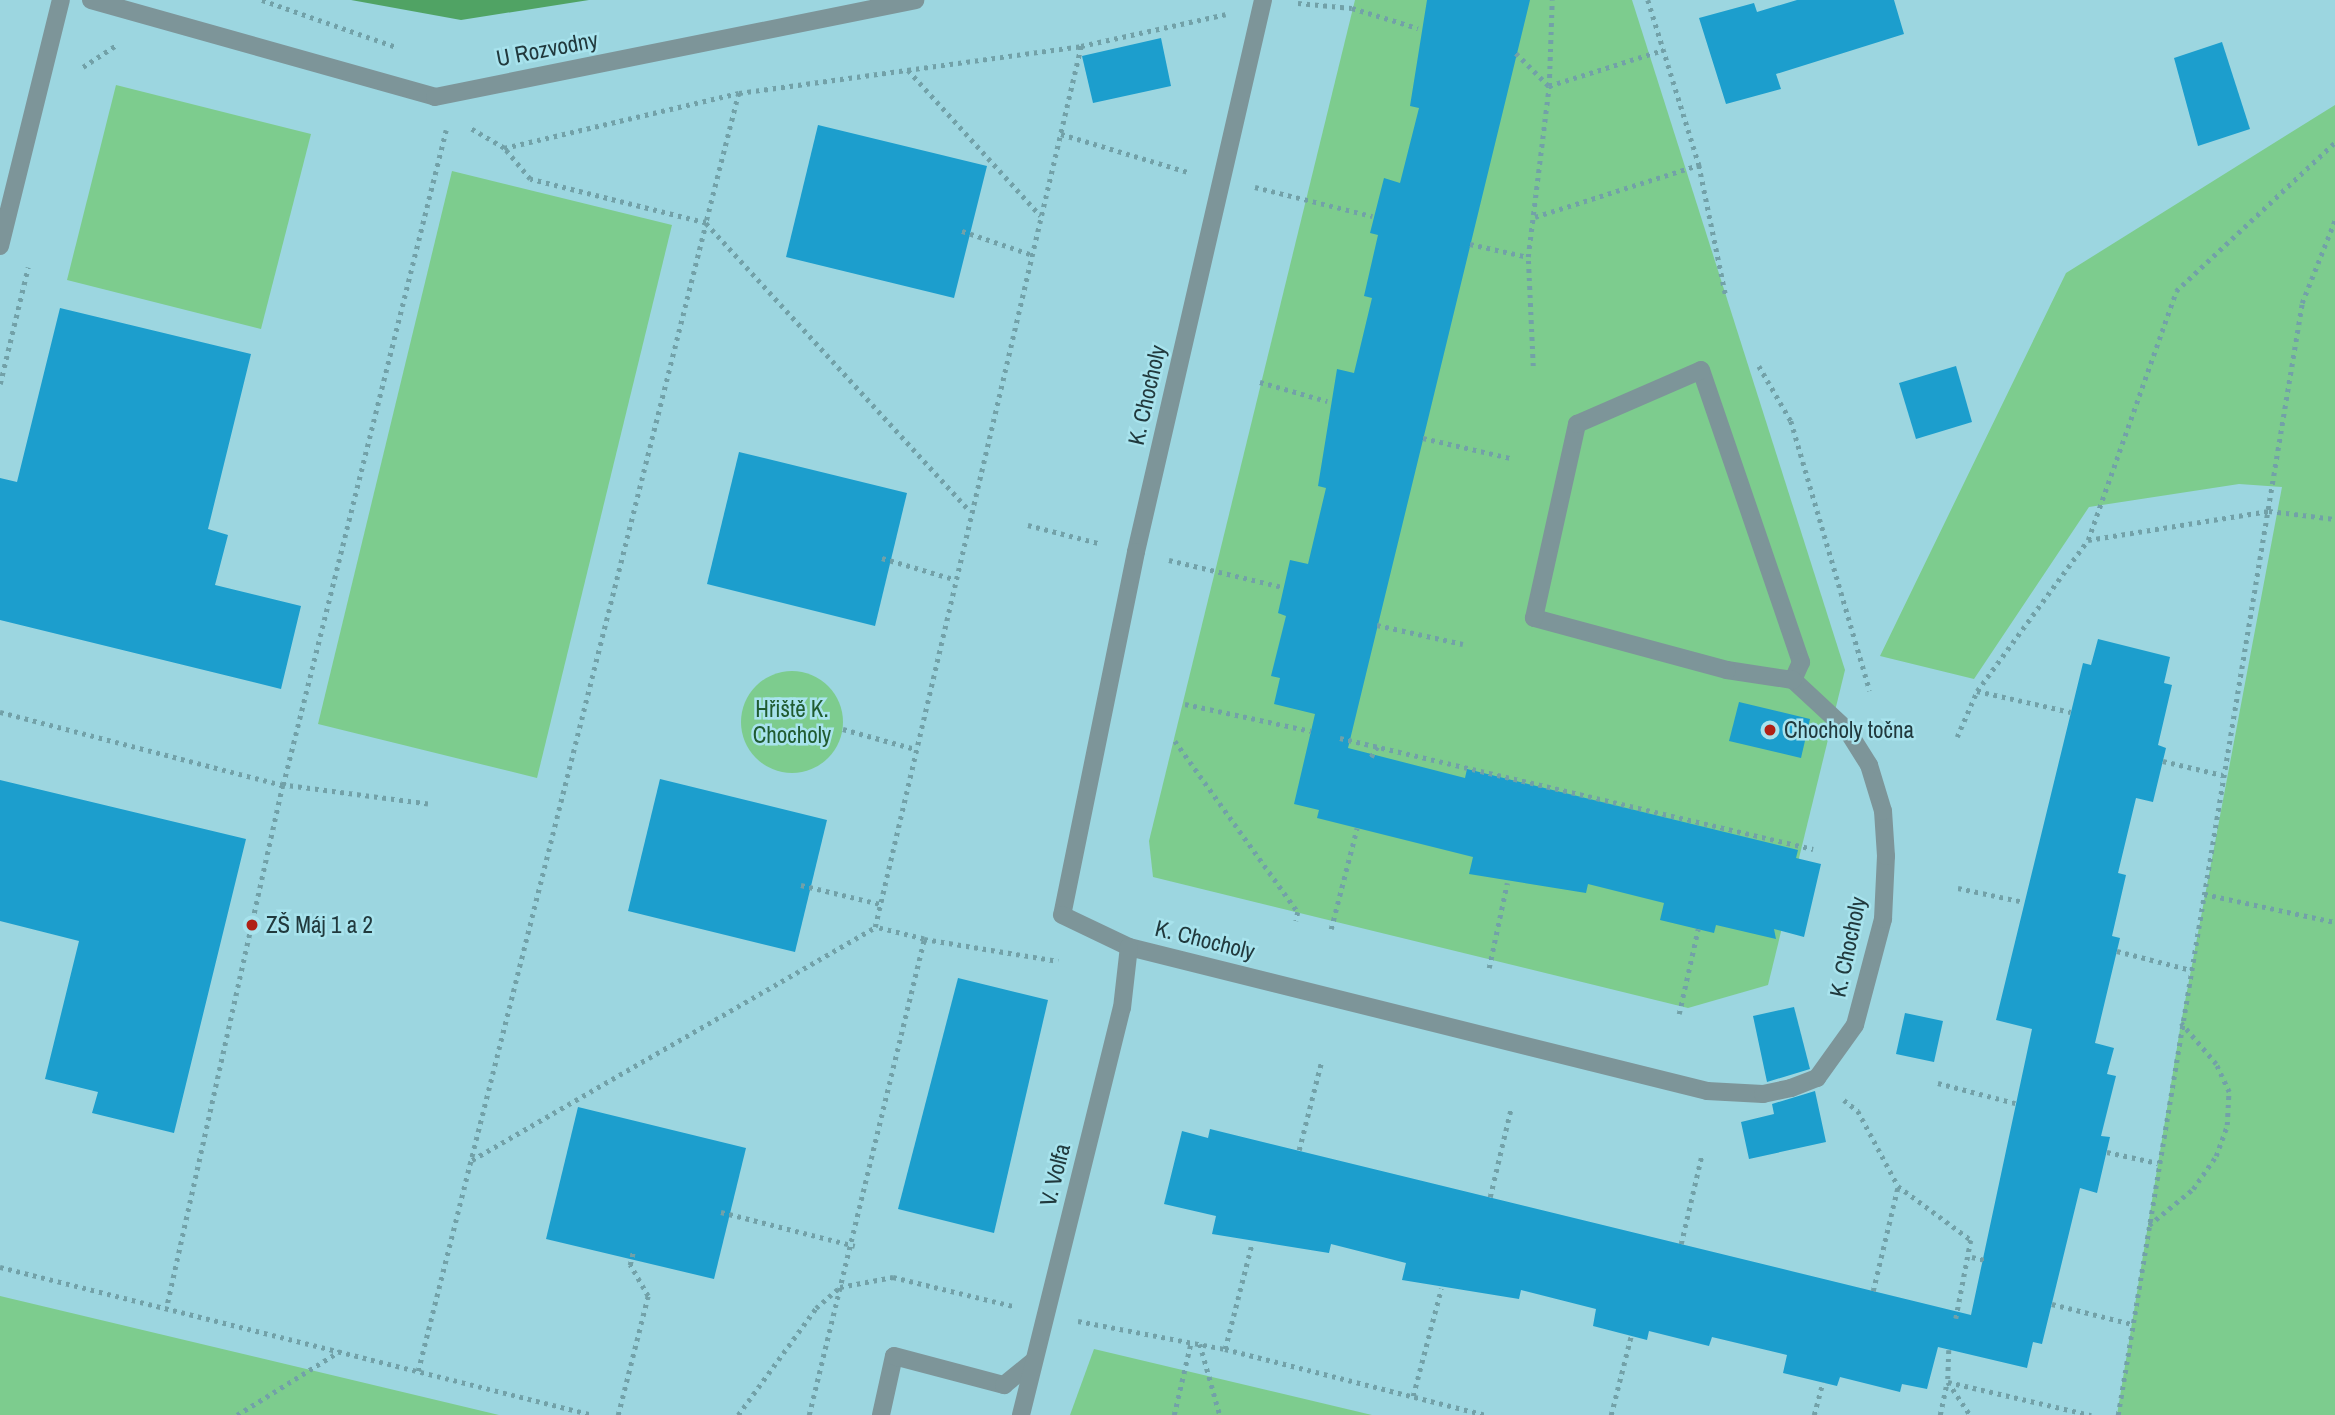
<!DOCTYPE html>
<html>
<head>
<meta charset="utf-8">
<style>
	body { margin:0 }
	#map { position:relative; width:2335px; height:1415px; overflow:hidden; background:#9cd6e0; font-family:"Archivo Narrow",sans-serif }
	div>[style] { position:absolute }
	.green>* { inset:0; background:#7dcc8e }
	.round { border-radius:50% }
	.forest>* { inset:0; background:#50a364 }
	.building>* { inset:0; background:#1c9ecd }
	.path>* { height:4.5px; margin-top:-2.25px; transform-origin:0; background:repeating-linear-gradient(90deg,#72a1a8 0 3.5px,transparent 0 8.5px) }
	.minor>* { height:18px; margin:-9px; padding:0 9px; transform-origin:9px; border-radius:9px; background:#7d9599 }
	.dots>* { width:19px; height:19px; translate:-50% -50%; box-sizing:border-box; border:4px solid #a8e3ed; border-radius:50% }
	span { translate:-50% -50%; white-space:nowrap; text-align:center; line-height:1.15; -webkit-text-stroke:5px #a8e3ed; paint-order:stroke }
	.street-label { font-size:23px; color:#21393d }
	.park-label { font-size:23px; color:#205b30 }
	.poi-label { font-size:23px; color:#21393d }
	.left { translate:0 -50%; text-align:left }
</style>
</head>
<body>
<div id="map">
	<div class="green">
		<div style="clip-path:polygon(1355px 0,1632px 0,1845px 670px,1768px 985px,1688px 1008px,1153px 877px,1149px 841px)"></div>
		<div style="clip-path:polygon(116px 85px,311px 134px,261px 329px,67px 280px)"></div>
		<div style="clip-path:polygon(2335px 105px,2335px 1415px,2117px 1415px,2181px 1023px,2282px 487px,2239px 484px,2089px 507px,1974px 679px,1880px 656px,2066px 273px)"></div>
		<div style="clip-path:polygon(452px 171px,672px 225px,537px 778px,318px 724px)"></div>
		<div class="round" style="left:741px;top:671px;width:102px;height:102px"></div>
		<div style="clip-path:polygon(0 1296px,499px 1415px,0 1415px)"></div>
		<div style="clip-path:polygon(1094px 1349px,1372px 1415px,1070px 1415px)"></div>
	</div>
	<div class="forest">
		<div style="clip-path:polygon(351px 0,589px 0,461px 20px)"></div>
	</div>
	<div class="building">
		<div style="clip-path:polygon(1427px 0,1530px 0,1348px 748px,1465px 778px,1467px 769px,1798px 850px,1796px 858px,1821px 864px,1804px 937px,1774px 929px,1776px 939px,1716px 925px,1714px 933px,1660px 920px,1664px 903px,1588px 884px,1586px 893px,1469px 874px,1473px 857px,1317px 818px,1319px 810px,1294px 804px,1315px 714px,1274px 704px,1280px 678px,1271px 676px,1286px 616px,1278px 613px,1290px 560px,1308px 564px,1326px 488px,1318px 486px,1337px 369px,1354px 373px,1372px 298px,1364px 296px,1378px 235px,1370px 233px,1384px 178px,1400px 183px,1419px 108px,1410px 106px)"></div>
		<div style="clip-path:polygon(1797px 0,1894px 0,1904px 34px,1776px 74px,1781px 89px,1726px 104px,1699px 18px,1754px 3px,1757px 12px)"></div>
		<div style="clip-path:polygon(1161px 38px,1171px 86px,1093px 103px,1082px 56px)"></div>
		<div style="clip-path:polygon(2222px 42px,2250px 129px,2198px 146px,2174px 58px)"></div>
		<div style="clip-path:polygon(818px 125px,987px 166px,954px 298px,786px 257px)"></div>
		<div style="clip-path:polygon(60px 308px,251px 354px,208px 529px,228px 535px,215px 585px,301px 606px,281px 689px,0 620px,0 478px,17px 482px)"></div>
		<div style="clip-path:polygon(1956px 366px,1972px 422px,1916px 439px,1899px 383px)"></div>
		<div style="clip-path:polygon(739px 452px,907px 493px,875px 626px,707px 584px)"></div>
		<div style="clip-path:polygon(2098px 639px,2170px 657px,2164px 683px,2172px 685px,2158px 745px,2166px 748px,2153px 802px,2136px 798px,2118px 873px,2126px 875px,2112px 936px,2120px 938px,2095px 1043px,2114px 1048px,2107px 1074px,2116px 1076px,2101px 1136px,2110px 1137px,2097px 1193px,2080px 1188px,2042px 1344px,2033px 1342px,2027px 1368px,1938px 1347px,1927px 1389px,1902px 1384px,1900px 1392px,1840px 1377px,1837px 1386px,1783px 1373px,1787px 1355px,1712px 1337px,1709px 1346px,1649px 1331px,1647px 1340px,1593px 1326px,1596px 1309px,1521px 1290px,1519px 1299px,1402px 1280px,1406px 1263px,1331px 1244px,1329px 1253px,1212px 1234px,1216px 1216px,1164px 1204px,1182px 1131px,1208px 1138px,1210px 1129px,1971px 1315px,2032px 1029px,1996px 1020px,2083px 663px,2091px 665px)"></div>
		<div style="clip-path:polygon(1739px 702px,1810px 719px,1801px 758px,1729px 741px)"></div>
		<div style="clip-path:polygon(660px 779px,827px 820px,795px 952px,628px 911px)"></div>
		<div style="clip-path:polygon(0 780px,246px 839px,174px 1133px,92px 1113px,98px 1092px,45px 1079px,79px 941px,0 921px)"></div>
		<div style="clip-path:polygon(958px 978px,1048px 1000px,994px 1233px,898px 1209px)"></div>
		<div style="clip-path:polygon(1794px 1007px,1810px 1069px,1767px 1082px,1753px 1016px)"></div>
		<div style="clip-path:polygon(1905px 1013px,1943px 1021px,1934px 1062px,1896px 1054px)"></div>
		<div style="clip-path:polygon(1815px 1091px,1826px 1142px,1749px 1159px,1741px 1122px,1774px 1114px,1772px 1104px)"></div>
		<div style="clip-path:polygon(578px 1107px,746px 1148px,714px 1279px,546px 1239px)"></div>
	</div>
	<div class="path">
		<div style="left:262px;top:0;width:142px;rotate:19.3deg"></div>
		<div style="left:1648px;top:0;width:173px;rotate:72.8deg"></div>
		<div style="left:1699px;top:165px;width:134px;rotate:78.4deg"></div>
		<div style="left:1298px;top:3px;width:54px;rotate:5.3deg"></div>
		<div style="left:1352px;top:8px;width:69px;rotate:16.9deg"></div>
		<div style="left:1516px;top:53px;width:47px;rotate:45deg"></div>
		<div style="left:1549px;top:86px;width:120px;rotate:-17.5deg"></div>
		<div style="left:83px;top:67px;width:42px;rotate:-33.3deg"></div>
		<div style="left:908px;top:70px;width:197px;rotate:47.7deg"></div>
		<div style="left:739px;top:93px;width:134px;rotate:104.2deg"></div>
		<div style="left:706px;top:223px;width:389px;rotate:47.5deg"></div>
		<div style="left:1061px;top:134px;width:133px;rotate:16.7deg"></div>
		<div style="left:504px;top:148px;width:241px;rotate:-13.2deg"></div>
		<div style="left:739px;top:93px;width:345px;rotate:-7.8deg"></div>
		<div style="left:1255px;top:187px;width:121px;rotate:13.9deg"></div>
		<div style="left:1535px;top:217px;width:172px;rotate:-17.6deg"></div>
		<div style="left:962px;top:231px;width:75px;rotate:18.7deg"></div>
		<div style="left:1470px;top:244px;width:59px;rotate:12.6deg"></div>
		<div style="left:1533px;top:366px;width:109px;rotate:-92.6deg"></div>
		<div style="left:1528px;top:257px;width:172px;rotate:-83deg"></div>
		<div style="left:1549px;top:86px;width:86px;rotate:-88deg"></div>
		<div style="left:1759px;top:366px;width:64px;rotate:59.8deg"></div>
		<div style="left:1791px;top:421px;width:281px;rotate:73.7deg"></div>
		<div style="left:1260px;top:382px;width:70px;rotate:15.8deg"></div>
		<div style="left:0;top:384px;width:120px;rotate:-76.5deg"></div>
		<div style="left:1423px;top:438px;width:89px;rotate:12.9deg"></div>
		<div style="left:1028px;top:525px;width:76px;rotate:14.4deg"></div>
		<div style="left:2088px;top:540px;width:264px;rotate:-70.5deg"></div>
		<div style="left:2176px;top:291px;width:218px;rotate:-43.1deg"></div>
		<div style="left:882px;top:558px;width:75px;rotate:16.3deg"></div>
		<div style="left:1169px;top:560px;width:116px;rotate:13.4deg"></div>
		<div style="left:1377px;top:625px;width:88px;rotate:12.5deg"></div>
		<div style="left:1977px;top:691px;width:187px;rotate:-53.7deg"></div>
		<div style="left:2088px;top:540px;width:183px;rotate:-9.1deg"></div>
		<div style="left:2269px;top:511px;width:66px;rotate:6.9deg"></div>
		<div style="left:1185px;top:704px;width:129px;rotate:12.1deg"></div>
		<div style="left:0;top:712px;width:292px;rotate:14.5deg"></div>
		<div style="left:283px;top:785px;width:535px;rotate:102.53deg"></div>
		<div style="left:843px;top:729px;width:75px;rotate:15.5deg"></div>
		<div style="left:1957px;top:737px;width:50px;rotate:-66.5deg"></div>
		<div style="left:1977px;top:691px;width:96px;rotate:12.6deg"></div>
		<div style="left:1340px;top:738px;width:486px;rotate:13.2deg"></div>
		<div style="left:1175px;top:741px;width:211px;rotate:54.3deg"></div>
		<div style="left:1298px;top:912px;width:9px;rotate:103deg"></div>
		<div style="left:1371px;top:757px;width:12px;rotate:-59deg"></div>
		<div style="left:2163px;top:761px;width:61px;rotate:13.3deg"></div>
		<div style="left:428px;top:804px;width:146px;rotate:-172.5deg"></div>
		<div style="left:283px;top:785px;width:675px;rotate:-76.03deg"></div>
		<div style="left:801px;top:885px;width:81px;rotate:13.5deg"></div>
		<div style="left:1958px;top:888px;width:67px;rotate:12deg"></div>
		<div style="left:2204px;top:894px;width:134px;rotate:12.1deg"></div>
		<div style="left:1331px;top:929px;width:104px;rotate:-75.6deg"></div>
		<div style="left:924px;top:939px;width:136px;rotate:9.3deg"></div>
		<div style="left:2117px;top:951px;width:76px;rotate:14.4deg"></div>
		<div style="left:1489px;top:968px;width:87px;rotate:-78deg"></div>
		<div style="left:1679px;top:1014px;width:87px;rotate:-77.4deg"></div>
		<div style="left:1938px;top:1083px;width:80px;rotate:14.6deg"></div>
		<div style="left:1844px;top:1100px;width:18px;rotate:38deg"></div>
		<div style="left:1858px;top:1111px;width:85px;rotate:61.9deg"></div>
		<div style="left:1898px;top:1186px;width:91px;rotate:36.5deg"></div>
		<div style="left:1971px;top:1240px;width:80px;rotate:100.8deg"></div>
		<div style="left:1299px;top:1150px;width:90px;rotate:-75.8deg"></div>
		<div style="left:2107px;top:1152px;width:52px;rotate:12.2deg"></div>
		<div style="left:472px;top:1160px;width:466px;rotate:-30deg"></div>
		<div style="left:1490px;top:1197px;width:91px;rotate:-76.7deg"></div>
		<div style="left:721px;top:1212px;width:138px;rotate:14.2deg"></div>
		<div style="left:2149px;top:1225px;width:57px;rotate:-39.3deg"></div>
		<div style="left:2193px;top:1189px;width:40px;rotate:-55.1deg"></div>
		<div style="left:2216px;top:1156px;width:33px;rotate:-70deg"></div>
		<div style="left:2227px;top:1125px;width:33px;rotate:-87deg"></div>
		<div style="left:2229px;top:1092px;width:31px;rotate:-115deg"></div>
		<div style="left:2216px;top:1064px;width:54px;rotate:-130.5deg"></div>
		<div style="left:1681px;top:1244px;width:92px;rotate:-76.9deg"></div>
		<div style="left:1972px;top:1257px;width:13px;rotate:13deg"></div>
		<div style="left:0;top:1267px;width:611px;rotate:14.01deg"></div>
		<div style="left:1873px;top:1291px;width:108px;rotate:-76.6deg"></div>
		<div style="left:2052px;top:1304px;width:82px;rotate:14deg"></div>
		<div style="left:1078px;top:1321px;width:150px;rotate:10.8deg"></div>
		<div style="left:1225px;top:1349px;width:269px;rotate:14.2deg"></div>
		<div style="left:1200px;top:1344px;width:74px;rotate:74.3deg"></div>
		<div style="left:1225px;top:1349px;width:109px;rotate:-75.7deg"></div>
		<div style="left:1949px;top:1350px;width:32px;rotate:92deg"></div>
		<div style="left:1948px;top:1382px;width:147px;rotate:13deg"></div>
		<div style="left:418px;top:1371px;width:1184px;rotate:-75.92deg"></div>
		<div style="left:706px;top:223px;width:181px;rotate:-166deg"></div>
		<div style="left:530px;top:179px;width:40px;rotate:-130deg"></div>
		<div style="left:504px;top:148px;width:42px;rotate:-149.7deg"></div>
		<div style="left:1948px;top:1382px;width:40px;rotate:56deg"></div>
		<div style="left:1413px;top:1396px;width:111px;rotate:-75.3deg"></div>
		<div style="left:237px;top:1415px;width:121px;rotate:-31.9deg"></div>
		<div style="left:618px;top:1415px;width:123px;rotate:-75.9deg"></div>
		<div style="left:648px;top:1296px;width:36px;rotate:-120deg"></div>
		<div style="left:630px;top:1265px;width:13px;rotate:-77deg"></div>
		<div style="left:738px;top:1415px;width:132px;rotate:-53.9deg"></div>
		<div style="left:816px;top:1308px;width:32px;rotate:-41deg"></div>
		<div style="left:840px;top:1287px;width:54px;rotate:-10.7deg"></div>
		<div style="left:893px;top:1277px;width:123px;rotate:13.6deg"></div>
		<div style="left:809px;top:1415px;width:490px;rotate:-76.4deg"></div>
		<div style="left:924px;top:939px;width:50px;rotate:-166.2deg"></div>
		<div style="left:875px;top:927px;width:905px;rotate:-76.84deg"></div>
		<div style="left:1081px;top:46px;width:148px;rotate:-12.4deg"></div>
		<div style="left:1174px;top:1415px;width:75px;rotate:-76.9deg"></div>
		<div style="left:1611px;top:1415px;width:81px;rotate:-75.8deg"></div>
		<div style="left:1814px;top:1415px;width:34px;rotate:-75deg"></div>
		<div style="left:1940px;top:1415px;width:33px;rotate:-78deg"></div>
		<div style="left:2118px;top:1415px;width:1127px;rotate:-80.6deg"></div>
		<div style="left:2302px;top:303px;width:89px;rotate:-68.3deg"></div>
	</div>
	<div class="minor">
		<div style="left:91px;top:0;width:357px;rotate:15.7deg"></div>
		<div style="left:435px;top:97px;width:490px;rotate:-11.4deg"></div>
		<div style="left:1263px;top:0;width:566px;rotate:102.96deg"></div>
		<div style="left:1136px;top:552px;width:370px;rotate:101.5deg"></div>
		<div style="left:1062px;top:915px;width:74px;rotate:25.5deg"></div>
		<div style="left:1129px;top:947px;width:596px;rotate:13.99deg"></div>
		<div style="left:1707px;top:1091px;width:56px;rotate:3.1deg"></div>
		<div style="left:1763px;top:1094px;width:29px;rotate:-12deg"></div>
		<div style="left:1791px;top:1088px;width:28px;rotate:-21deg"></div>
		<div style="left:1817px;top:1078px;width:65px;rotate:-54.4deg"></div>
		<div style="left:1855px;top:1025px;width:110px;rotate:-75.2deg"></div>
		<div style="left:1883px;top:919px;width:63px;rotate:-87.3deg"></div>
		<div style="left:1886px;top:856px;width:45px;rotate:-93.8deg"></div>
		<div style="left:1883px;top:811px;width:48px;rotate:-106.9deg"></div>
		<div style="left:1869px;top:765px;width:41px;rotate:-122.2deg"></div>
		<div style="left:1847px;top:730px;width:74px;rotate:-137.2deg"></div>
		<div style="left:0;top:246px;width:253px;rotate:-76.1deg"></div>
		<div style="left:1701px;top:370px;width:309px;rotate:71.1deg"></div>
		<div style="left:1801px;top:662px;width:20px;rotate:114deg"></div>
		<div style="left:1793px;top:680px;width:67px;rotate:-171.4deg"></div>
		<div style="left:1727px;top:670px;width:200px;rotate:-164.9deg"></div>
		<div style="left:1534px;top:618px;width:199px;rotate:-77.5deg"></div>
		<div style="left:1577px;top:424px;width:135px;rotate:-23.5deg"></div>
		<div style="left:881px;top:1415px;width:60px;rotate:-77.6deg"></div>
		<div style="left:894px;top:1356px;width:114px;rotate:14.8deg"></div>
		<div style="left:1004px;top:1385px;width:38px;rotate:-39deg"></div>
		<div style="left:1021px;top:1415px;width:419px;rotate:-76.1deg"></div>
		<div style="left:1122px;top:1008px;width:61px;rotate:-83.5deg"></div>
	</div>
	<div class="dots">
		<div style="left:1770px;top:730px;background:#b02116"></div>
		<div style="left:252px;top:925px;background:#b02116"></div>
	</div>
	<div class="street-label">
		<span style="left:547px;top:49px;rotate:-11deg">U Rozvodny</span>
		<span style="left:1147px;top:395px;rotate:-77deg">K. Chocholy</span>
		<span style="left:1205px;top:940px;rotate:14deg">K. Chocholy</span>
		<span style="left:1848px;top:947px;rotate:-78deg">K. Chocholy</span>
		<span style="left:1055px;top:1175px;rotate:-76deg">V. Volfa</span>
	</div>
	<div class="park-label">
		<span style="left:792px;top:722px">Hřiště K.<br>Chocholy</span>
	</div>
	<div class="poi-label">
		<span class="left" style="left:1784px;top:730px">Chocholy točna</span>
		<span class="left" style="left:266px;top:925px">ZŠ Máj 1 a 2</span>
	</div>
</div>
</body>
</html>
